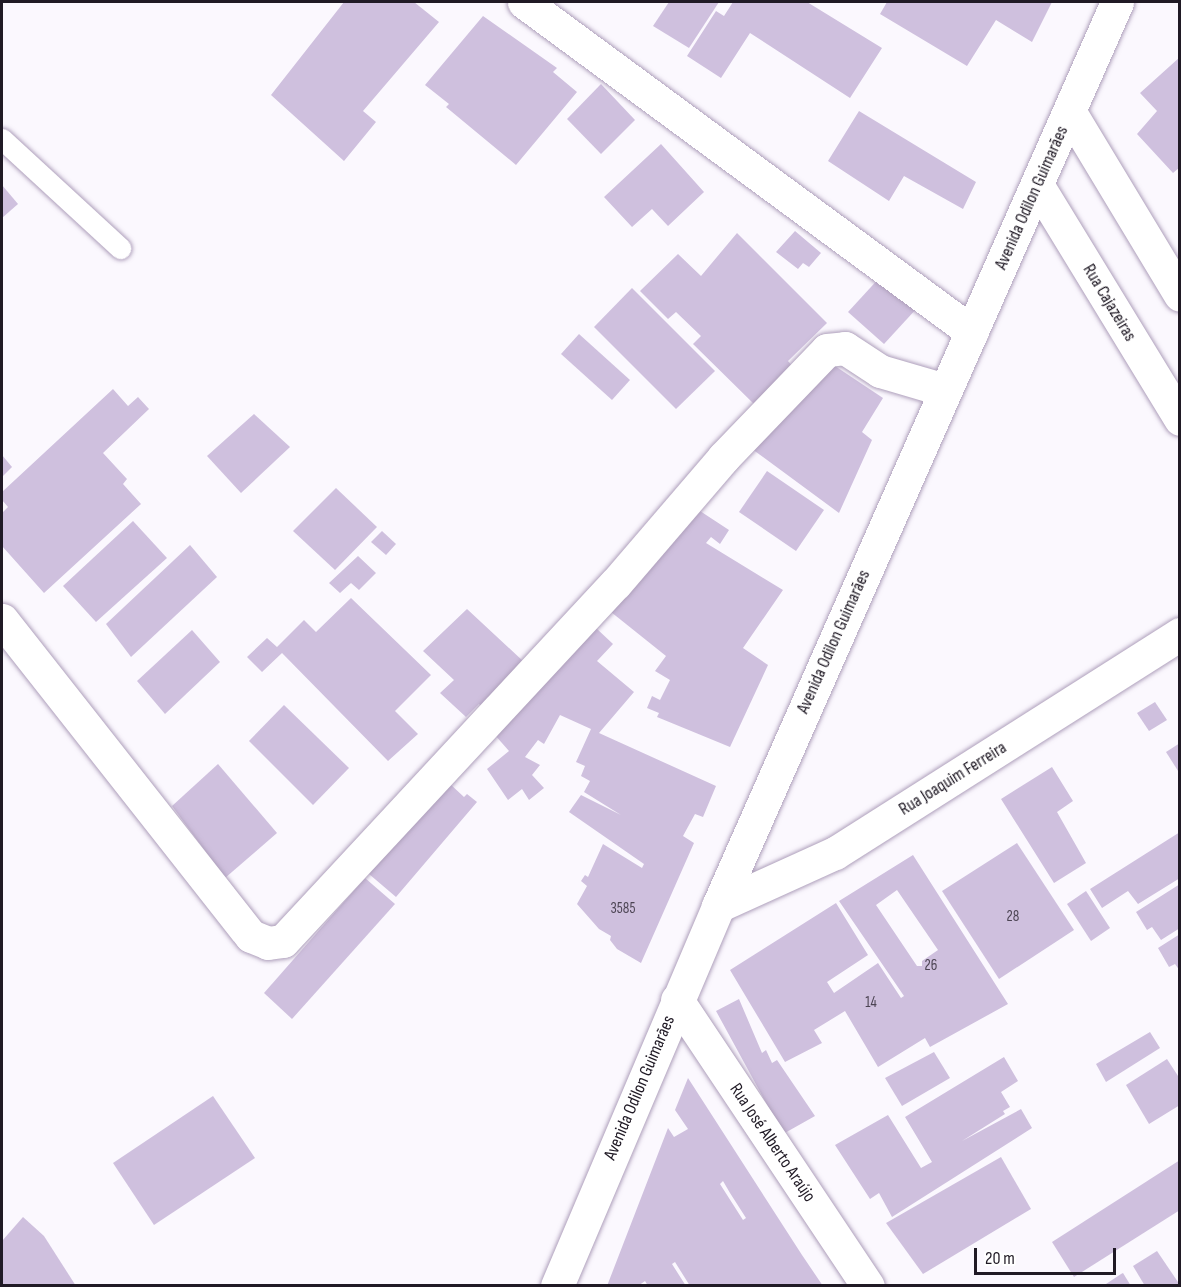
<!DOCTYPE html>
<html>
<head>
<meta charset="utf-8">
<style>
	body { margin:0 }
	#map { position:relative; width:1181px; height:1287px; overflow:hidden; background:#fbf8fe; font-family:"Sofia Sans Condensed",sans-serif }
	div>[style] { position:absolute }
	.building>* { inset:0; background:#cfc0de }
	.roads { filter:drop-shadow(0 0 2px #ae9fbb) drop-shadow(0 0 2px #ae9fbb) }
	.service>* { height:21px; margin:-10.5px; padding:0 10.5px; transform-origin:10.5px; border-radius:10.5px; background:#fff }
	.minor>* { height:33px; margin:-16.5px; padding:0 16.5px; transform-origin:16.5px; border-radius:16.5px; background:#fff }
	.tertiary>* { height:33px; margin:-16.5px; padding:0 16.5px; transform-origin:16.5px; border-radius:16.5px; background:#fff }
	span { translate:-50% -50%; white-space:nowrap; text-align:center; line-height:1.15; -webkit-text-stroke:4.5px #fff; paint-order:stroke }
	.number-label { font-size:15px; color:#4c4453 }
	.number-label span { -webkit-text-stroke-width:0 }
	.street-label { font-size:18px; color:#201a25 }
	.frame { position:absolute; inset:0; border:3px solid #201a25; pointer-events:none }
	.scale { position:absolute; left:974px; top:1248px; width:142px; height:27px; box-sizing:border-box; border:3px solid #201a25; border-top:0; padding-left:8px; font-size:18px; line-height:21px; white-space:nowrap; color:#201a25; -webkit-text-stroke:4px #fff; paint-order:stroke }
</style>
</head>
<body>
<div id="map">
	<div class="building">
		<div style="clip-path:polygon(344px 2px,414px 2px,439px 22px,363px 111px,376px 122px,344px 161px,271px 95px)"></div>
		<div style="clip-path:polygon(669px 2px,719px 2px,689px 48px,653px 26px)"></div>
		<div style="clip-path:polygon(733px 2px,807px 2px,882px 48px,850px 98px,750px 33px,721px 78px,687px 56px,716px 11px,724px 16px)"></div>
		<div style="clip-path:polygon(887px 2px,1052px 2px,1032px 42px,996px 20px,967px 66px,880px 14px)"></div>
		<div style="clip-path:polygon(483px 16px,557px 68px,553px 72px,577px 92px,516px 165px,446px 107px,449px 104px,425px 85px)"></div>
		<div style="clip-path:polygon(1180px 57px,1180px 167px,1173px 173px,1137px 134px,1157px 111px,1140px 93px)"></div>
		<div style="clip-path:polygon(601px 84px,635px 120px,601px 154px,567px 119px)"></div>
		<div style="clip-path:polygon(859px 111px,976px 182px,963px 209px,904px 176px,889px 201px,828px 161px)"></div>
		<div style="clip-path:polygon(661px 144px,704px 192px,668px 226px,652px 209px,632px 227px,604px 197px)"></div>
		<div style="clip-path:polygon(2px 185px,18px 204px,2px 218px)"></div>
		<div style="clip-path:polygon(795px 231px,821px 253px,809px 267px,803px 263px,798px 269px,776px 252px)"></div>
		<div style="clip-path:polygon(737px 233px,827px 323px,788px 361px,793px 367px,757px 407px,693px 344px,701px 336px,676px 312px,668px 319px,640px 291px,678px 254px,701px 276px)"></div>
		<div style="clip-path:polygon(882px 275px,918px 307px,884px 344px,848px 312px)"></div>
		<div style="clip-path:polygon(632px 288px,715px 371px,676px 409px,594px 327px)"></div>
		<div style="clip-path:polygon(579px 334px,630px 380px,612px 400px,561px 354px)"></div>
		<div style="clip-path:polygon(829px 362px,883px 398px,862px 432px,872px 440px,839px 513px,752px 449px)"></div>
		<div style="clip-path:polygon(113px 389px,128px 406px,138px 397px,149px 409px,103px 453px,127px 479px,123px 484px,141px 504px,44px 593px,2px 546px,2px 513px,8px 507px,2px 500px,2px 492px)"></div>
		<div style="clip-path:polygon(254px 414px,290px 447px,241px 493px,207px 456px)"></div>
		<div style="clip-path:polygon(2px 455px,12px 467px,2px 477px)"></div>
		<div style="clip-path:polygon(767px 471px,824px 510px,796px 551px,739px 512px)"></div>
		<div style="clip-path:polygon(336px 488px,377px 527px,335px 570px,293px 531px)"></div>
		<div style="clip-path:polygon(700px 511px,729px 530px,720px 544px,711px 537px,706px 543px,783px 590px,743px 648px,768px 665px,730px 747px,657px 717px,659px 713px,647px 708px,652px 696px,660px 700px,670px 680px,655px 671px,666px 656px,611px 612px)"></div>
		<div style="clip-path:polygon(133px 521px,167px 558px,96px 622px,63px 586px)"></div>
		<div style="clip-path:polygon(382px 531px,396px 544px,386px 555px,371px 542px)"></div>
		<div style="clip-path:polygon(190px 545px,217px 577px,131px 657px,106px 624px)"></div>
		<div style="clip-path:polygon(358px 556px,376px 573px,359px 590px,351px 583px,340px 593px,329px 583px)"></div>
		<div style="clip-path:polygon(351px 598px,431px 675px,395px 711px,418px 734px,388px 761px,282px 653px,262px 672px,247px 657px,267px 638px,277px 647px,304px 620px,316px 632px)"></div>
		<div style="clip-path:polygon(467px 609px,524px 662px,483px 708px,479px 704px,466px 717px,440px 693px,454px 680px,423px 651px)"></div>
		<div style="clip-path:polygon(596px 628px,613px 644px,597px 661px,634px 692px,599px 733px,716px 786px,703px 817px,695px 814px,683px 836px,694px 843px,641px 963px,617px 949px,610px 940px,611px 936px,599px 929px,577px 904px,587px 886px,581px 881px,585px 875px,588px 877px,603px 844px,642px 868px,644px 864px,569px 812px,581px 795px,621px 815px,584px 792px,590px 781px,581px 776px,585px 766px,576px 762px,591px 729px,560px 715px,544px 744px,538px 740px,525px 757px,540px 765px,532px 775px,544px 788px,529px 800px,522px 789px,508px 800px,487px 769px,509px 751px,494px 734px)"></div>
		<div style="clip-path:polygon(192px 630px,220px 662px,165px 714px,137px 681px)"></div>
		<div style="clip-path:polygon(1155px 702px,1167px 720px,1149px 731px,1137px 713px)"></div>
		<div style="clip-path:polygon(284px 705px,349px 768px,313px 805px,249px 741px)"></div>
		<div style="clip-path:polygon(1180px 743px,1180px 774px,1166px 752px)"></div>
		<div style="clip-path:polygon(218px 764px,277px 833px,225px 878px,172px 806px)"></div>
		<div style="clip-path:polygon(1052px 767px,1073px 801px,1057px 812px,1086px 863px,1054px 883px,1001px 799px)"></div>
		<div style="clip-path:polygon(449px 783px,464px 797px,467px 794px,477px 802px,396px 897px,369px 874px)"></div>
		<div style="clip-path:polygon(1180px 832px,1180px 878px,1138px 904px,1128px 891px,1102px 908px,1090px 889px)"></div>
		<div style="clip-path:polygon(1017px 843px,1074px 930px,999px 979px,942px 891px)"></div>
		<div style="clip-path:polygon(evenodd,913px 855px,1008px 1004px,930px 1047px,925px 1038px,878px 1067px,845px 1011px,814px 1030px,822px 1043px,785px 1062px,730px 970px,836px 903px,868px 955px,827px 982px,834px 993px,878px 963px,901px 998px,904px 996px,839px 901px,913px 855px,897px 890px,938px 950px,922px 961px,922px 966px,917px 966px,876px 905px,897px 890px)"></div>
		<div style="clip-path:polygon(365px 878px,395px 904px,292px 1019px,264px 993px)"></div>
		<div style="clip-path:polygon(1180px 884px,1180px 928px,1161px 940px,1152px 927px,1147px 930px,1136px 912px)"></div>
		<div style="clip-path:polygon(1086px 891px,1110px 928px,1091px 941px,1067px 904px)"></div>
		<div style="clip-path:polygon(1180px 934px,1180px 971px,1175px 964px,1169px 967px,1158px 948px)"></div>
		<div style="clip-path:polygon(739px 999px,762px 1053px,766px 1050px,772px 1063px,777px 1060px,815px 1116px,783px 1134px,716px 1011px)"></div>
		<div style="clip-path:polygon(1150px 1032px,1160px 1048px,1106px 1082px,1096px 1064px)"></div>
		<div style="clip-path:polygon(934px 1052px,950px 1078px,902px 1106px,885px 1078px)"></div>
		<div style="clip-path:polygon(1004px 1057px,1018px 1081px,1001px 1092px,1010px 1107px,1003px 1111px,1005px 1114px,962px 1141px,1021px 1109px,1032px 1128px,892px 1217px,879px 1193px,870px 1199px,835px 1145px,888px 1115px,921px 1168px,932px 1162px,905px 1117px)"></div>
		<div style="clip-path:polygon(1167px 1059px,1180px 1079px,1180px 1105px,1149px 1124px,1126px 1085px)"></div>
		<div style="clip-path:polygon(evenodd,688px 1078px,802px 1255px,823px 1286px,690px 1286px,675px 1262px,672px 1264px,686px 1286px,648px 1286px,645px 1281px,638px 1286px,607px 1286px,668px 1128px,674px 1137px,688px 1129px,675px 1110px,688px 1078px,723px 1181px,730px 1193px,746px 1218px,743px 1220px,720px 1184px,723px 1181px)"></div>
		<div style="clip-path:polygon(213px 1096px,255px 1158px,154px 1225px,113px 1163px)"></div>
		<div style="clip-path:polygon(1001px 1157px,1031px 1209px,923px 1274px,886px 1223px)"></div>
		<div style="clip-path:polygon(1180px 1160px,1180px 1210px,1074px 1277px,1052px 1242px)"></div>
		<div style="clip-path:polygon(23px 1217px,44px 1236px,76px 1286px,2px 1286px,2px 1241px)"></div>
		<div style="clip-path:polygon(1157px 1251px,1180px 1285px,1180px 1286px,1145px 1286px,1133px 1266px)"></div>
		<div style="clip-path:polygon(1123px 1273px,1131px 1286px,1103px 1286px,1121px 1274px)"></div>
	</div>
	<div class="roads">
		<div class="service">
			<div style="left:2px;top:139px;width:161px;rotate:42.7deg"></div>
		</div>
		<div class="minor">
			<div style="left:524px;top:2px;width:556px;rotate:36.38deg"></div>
			<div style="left:1071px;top:114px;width:211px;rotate:58.9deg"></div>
			<div style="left:1038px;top:186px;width:273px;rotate:58.6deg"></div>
			<div style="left:2px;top:620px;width:402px;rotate:51.8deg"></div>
			<div style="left:251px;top:936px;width:18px;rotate:22deg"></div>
			<div style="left:268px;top:943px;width:15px;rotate:-8deg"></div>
			<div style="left:283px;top:941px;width:489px;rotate:-47.1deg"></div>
			<div style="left:616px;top:583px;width:165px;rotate:-49.4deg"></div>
			<div style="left:723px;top:458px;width:150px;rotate:-46.1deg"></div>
			<div style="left:827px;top:350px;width:18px;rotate:-6deg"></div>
			<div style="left:845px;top:348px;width:42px;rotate:33.3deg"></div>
			<div style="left:880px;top:371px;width:68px;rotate:16.3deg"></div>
			<div style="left:718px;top:906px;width:128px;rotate:-24.4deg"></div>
			<div style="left:835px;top:853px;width:409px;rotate:-32.4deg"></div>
			<div style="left:677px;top:1000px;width:344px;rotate:56.3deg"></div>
		</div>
		<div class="tertiary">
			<div style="left:557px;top:1286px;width:413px;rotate:-67deg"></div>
			<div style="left:718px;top:906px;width:988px;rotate:-66.18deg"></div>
		</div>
	</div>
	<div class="number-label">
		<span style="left:623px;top:909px">3585</span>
		<span style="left:1013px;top:917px">28</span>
		<span style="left:931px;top:966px">26</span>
		<span style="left:871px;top:1003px">14</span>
	</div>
	<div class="street-label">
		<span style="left:1032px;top:198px;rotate:-66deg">Avenida Odilon Guimarães</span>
		<span style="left:1109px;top:303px;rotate:59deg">Rua Cajazeiras</span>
		<span style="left:834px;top:642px;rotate:-66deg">Avenida Odilon Guimarães</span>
		<span style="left:953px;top:779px;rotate:-32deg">Rua Joaquim Ferreira</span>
		<span style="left:640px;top:1088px;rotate:-67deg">Avenida Odilon Guimarães</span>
		<span style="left:772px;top:1143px;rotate:56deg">Rua José Alberto Araújo</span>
	</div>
	<div class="frame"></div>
	<div class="scale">20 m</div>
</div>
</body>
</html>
